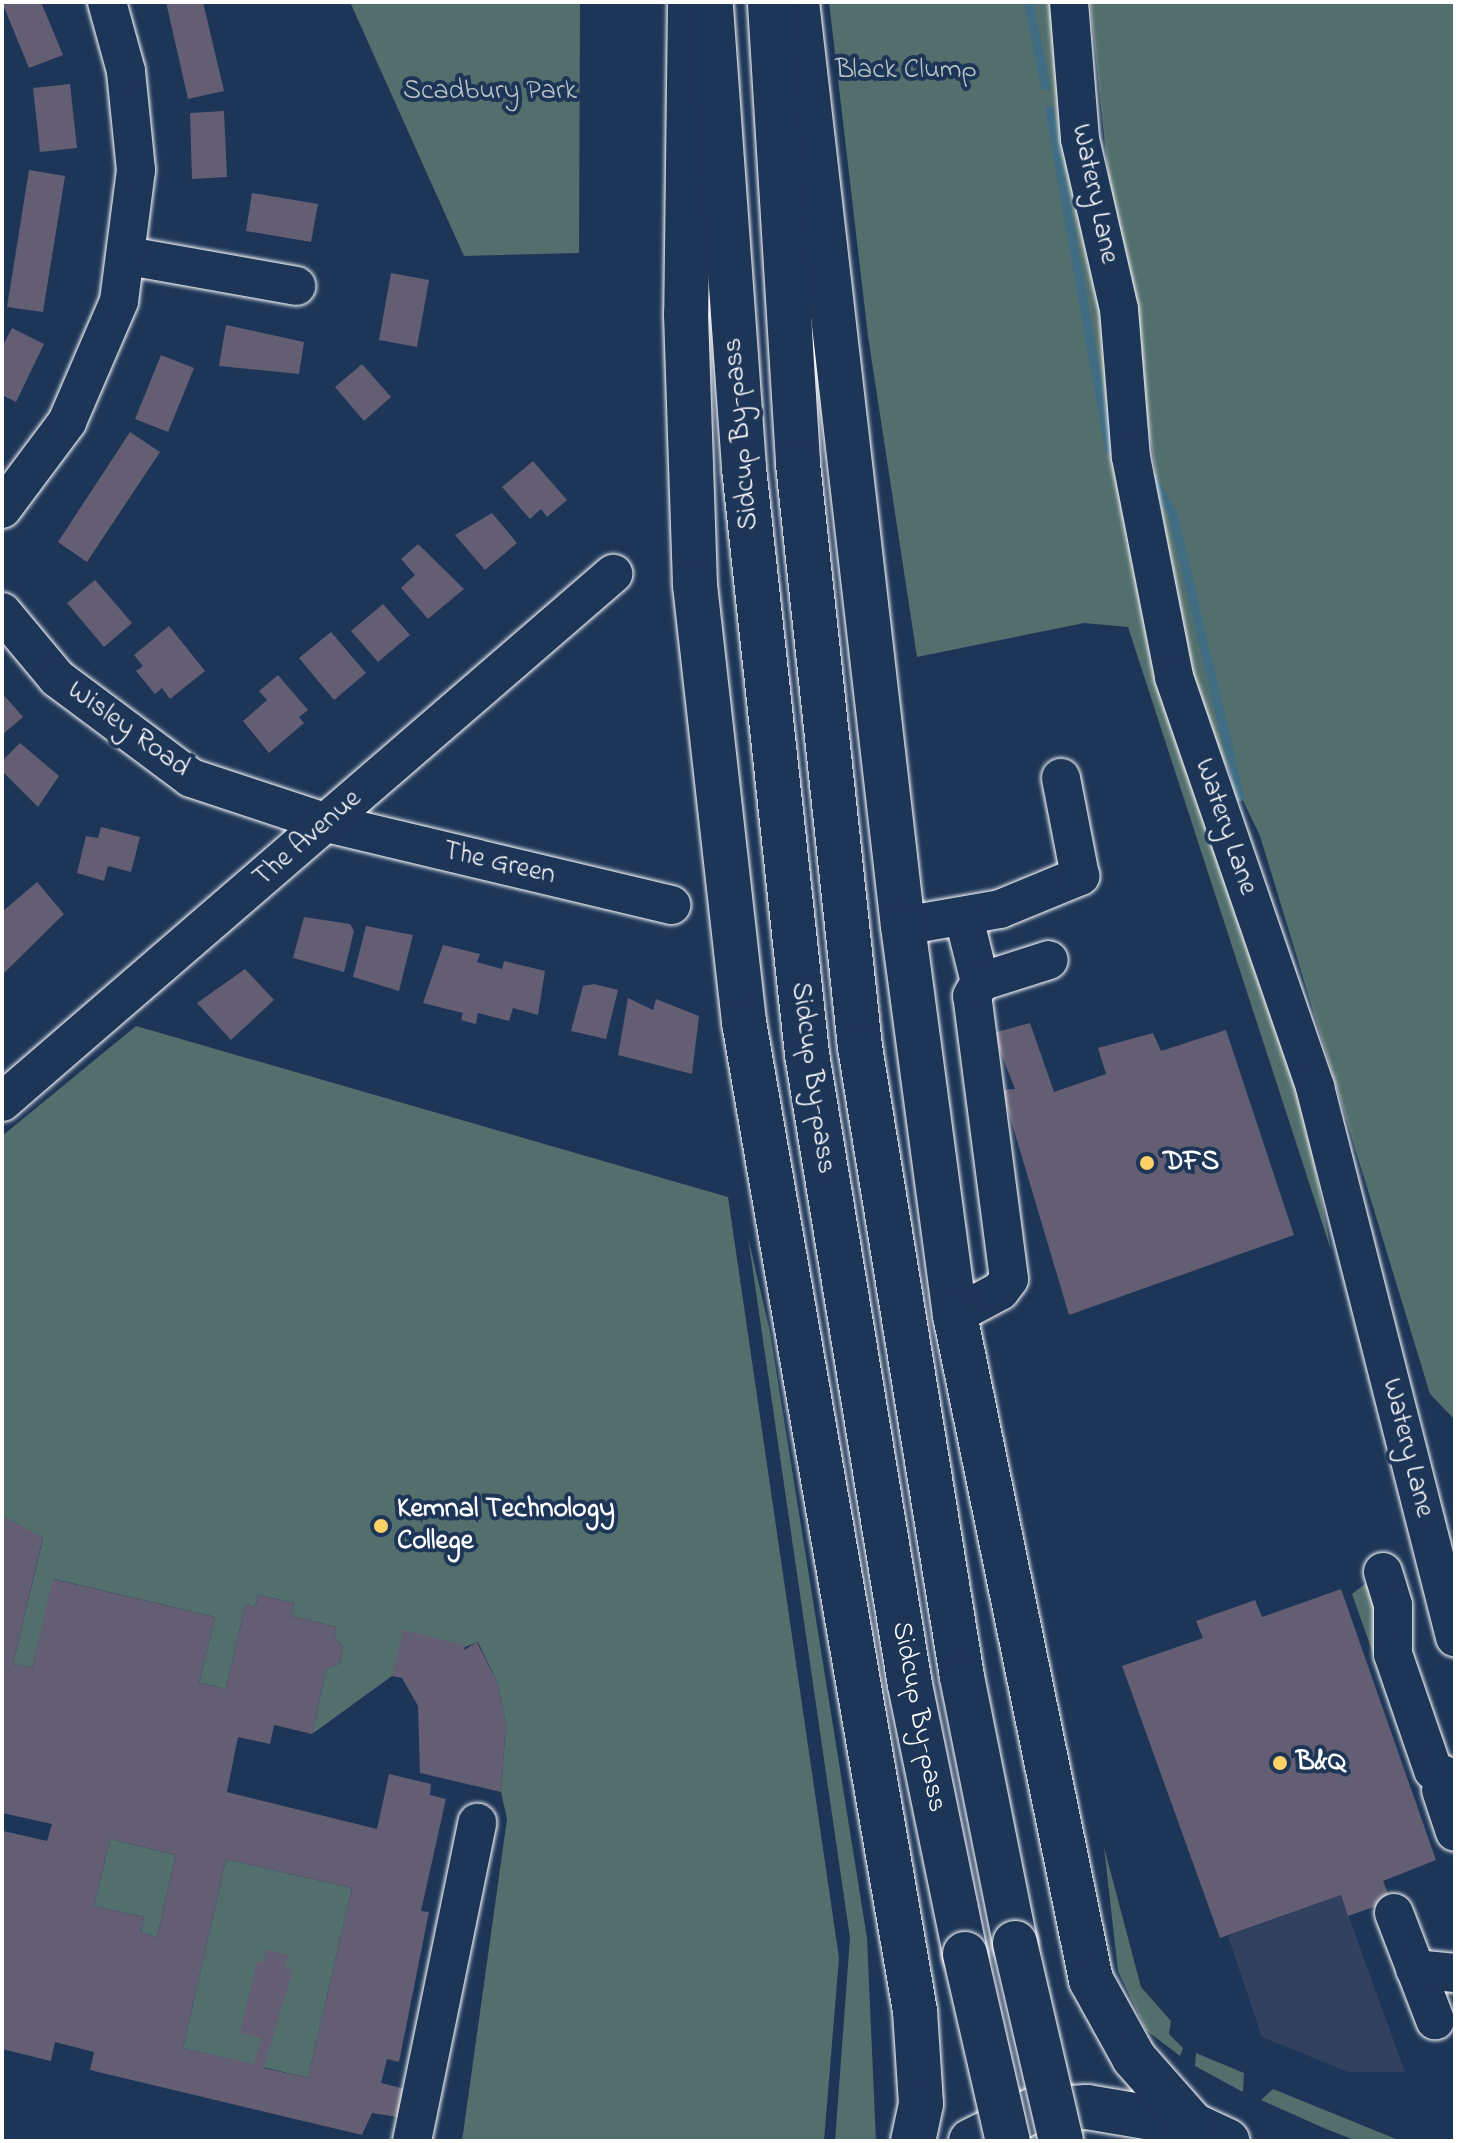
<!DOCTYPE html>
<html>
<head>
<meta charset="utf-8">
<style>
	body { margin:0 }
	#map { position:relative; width:1457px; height:2143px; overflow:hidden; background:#1d3557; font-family:"Indie Flower",sans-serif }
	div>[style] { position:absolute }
	.built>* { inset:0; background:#32415f }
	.green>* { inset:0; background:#536f6d }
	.stream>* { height:9px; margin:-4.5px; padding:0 4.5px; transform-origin:4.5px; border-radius:4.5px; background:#406c84 }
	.building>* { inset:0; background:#635e73 }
	.roads { filter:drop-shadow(0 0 2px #fff) drop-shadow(0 0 2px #fff) }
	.minor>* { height:38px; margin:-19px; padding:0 19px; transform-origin:19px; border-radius:19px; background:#1d3557 }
	.major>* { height:44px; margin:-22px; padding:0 22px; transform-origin:22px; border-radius:22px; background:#1d3557 }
	.highway>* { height:44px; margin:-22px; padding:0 22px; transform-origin:22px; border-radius:22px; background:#1d3557 }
	.bridges { filter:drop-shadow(0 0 2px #fff) drop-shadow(0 0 2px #fff) }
	.highway-bridge>* { height:44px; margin:-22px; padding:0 22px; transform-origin:22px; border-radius:22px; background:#1d3557 }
	.dots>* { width:22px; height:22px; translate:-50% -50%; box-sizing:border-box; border:4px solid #1d3557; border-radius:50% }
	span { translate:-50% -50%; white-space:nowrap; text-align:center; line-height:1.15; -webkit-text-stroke:8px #1d3557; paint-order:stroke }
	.park-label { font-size:28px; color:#bac5c5 }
	.street-label { font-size:28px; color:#fff }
	.poi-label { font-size:28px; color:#fff; font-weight:700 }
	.left { translate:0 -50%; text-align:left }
	.frame { position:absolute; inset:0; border:4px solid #fff; pointer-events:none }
</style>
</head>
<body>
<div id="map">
	<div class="built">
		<div style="clip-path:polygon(1341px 1895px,1405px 2072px,1348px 2072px,1262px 2037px,1228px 1936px)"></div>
	</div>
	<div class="green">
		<div style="clip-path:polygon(350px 2px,580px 2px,579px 253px,464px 256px)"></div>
		<div style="clip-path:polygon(829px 2px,1057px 2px,1104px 330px,1302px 1098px,1331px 1250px,1128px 627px,1084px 623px,917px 657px,868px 336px)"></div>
		<div style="clip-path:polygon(1090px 2px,1455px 2px,1455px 1420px,1430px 1394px,1260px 836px,1191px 692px,1109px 183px)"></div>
		<div style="clip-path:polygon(136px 1026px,728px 1197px,839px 1958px,824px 2141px,462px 2141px,507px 1819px,501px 1792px,506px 1724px,497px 1682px,478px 1642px,392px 1676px,312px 1734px,326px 1670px,340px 1663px,343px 1647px,334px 1636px,336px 1627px,291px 1616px,294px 1603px,258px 1595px,255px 1607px,245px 1605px,226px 1689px,199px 1683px,215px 1617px,54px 1579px,32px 1668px,13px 1664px,43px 1538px,2px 1516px,2px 1136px)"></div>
		<div style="clip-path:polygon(748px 1237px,770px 1332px,867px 1938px,876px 2141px,835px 2141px,850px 1938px)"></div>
		<div style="clip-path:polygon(1375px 1576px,1386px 1690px,1352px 1594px)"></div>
		<div style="clip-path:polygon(110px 1839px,176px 1855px,157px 1937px,141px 1933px,144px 1917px,94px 1906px)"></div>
		<div style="clip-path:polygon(1104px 1847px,1141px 1987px,1171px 2021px,1169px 2034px,1183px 2048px,1180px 2056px,1146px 2030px,1118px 1971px)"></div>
		<div style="clip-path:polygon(226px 1859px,352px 1888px,308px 2078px,183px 2048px)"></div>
		<div style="clip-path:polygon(1196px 2053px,1244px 2073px,1243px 2092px,1195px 2066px)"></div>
		<div style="clip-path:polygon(1273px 2089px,1401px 2141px,1357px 2141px,1326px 2129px,1261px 2100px)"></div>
	</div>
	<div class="stream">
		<div style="left:1028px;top:2px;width:85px;rotate:78.4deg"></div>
		<div style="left:1049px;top:109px;width:345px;rotate:80deg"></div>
		<div style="left:1151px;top:475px;width:47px;rotate:61.8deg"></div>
		<div style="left:1173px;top:516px;width:288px;rotate:76.7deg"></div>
	</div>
	<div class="building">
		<div style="clip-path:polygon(2px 2px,41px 2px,63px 55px,29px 68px)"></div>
		<div style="clip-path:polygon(166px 2px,203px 2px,224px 91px,188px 99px)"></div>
		<div style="clip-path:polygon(70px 84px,77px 148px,40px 152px,33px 88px)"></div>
		<div style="clip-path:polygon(224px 111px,227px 177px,192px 179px,190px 113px)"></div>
		<div style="clip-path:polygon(29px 170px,65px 176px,43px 312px,7px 307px)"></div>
		<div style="clip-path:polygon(252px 193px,318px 204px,311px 242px,246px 231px)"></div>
		<div style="clip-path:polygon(391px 273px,429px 280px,417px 347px,379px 340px)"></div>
		<div style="clip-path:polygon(226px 325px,304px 342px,299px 374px,219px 366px)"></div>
		<div style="clip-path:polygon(12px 328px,44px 344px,16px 402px,2px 395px,2px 347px)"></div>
		<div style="clip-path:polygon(161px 355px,194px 368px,168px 432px,135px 419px)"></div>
		<div style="clip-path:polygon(362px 364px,391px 397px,364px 421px,335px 387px)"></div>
		<div style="clip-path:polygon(130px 432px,160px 452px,87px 562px,58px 542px)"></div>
		<div style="clip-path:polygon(533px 461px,567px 500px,547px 517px,541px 509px,530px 519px,502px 487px)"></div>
		<div style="clip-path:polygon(492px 513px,517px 543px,485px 570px,455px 535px)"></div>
		<div style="clip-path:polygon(418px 544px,464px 589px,428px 619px,401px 588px,415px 575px,401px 559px)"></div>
		<div style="clip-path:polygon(95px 580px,132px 623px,104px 647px,67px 603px)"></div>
		<div style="clip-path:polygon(383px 604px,410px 635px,378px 662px,351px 631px)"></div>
		<div style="clip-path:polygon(169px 626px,205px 671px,170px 699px,162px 688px,155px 694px,136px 671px,143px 666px,134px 655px)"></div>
		<div style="clip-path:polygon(331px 632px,366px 673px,334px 700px,299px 658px)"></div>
		<div style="clip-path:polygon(278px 675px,308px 710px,299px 717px,304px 723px,269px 753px,243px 721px,267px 700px,259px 691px)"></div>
		<div style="clip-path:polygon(2px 693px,23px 717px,2px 735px)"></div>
		<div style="clip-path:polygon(20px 743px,59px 776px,38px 807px,2px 771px,2px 761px)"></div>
		<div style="clip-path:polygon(101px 827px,140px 837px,131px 872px,108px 866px,104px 881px,77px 873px,86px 836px,98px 838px)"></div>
		<div style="clip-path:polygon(37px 882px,64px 914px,2px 975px,2px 912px)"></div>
		<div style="clip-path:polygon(304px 917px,350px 924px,354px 931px,344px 972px,293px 958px)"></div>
		<div style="clip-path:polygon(366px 926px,413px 935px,399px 991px,353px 977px)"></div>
		<div style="clip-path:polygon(443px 945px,480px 954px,477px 962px,502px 969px,504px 961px,545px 971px,538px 1015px,513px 1008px,509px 1021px,478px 1013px,476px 1024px,461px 1020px,463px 1013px,423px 1003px)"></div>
		<div style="clip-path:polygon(245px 969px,274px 1000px,231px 1040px,197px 1003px)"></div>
		<div style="clip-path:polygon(594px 984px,618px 990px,606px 1039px,571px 1031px,583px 986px)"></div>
		<div style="clip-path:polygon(628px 998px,653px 1010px,656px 999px,699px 1016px,692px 1074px,618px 1055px)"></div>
		<div style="clip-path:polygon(1030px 1023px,1054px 1092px,1106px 1074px,1098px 1048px,1153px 1033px,1161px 1051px,1226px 1030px,1294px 1235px,1069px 1315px,1002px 1090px,1015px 1089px,993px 1033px)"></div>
		<div style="clip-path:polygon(evenodd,2px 1516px,43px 1537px,13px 1664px,32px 1668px,53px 1579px,215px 1617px,199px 1683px,226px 1689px,245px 1605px,255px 1607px,258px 1595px,294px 1603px,291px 1616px,336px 1627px,334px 1636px,343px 1647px,340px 1663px,326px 1670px,312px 1734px,274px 1725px,270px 1744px,238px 1737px,227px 1792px,377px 1829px,389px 1774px,431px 1784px,430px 1795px,446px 1799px,421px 1911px,429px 1912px,399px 2062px,387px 2059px,381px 2083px,405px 2089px,404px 2118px,372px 2113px,362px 2135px,90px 2070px,94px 2052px,55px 2042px,51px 2061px,2px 2049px,2px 1836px,3px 1831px,47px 1841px,52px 1824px,2px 1813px,2px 1516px,110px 1839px,176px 1855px,157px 1937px,141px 1933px,144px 1917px,94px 1906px,110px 1839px,2px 1516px,226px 1859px,352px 1888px,308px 2078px,264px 2068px,293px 1969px,285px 1968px,288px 1955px,266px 1950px,263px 1963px,257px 1961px,240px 2033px,261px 2038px,254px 2064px,183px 2048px,226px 1859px)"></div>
		<div style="clip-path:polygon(1341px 1589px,1436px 1860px,1383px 1881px,1391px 1901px,1348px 1916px,1341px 1895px,1220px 1938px,1122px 1666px,1203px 1638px,1196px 1621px,1255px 1600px,1262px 1617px)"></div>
		<div style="clip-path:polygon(403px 1630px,465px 1645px,464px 1650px,477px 1642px,497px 1682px,506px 1724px,501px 1792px,420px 1773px,418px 1706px,402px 1678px,392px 1676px)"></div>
	</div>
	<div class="roads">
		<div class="minor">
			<div style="left:1069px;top:2px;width:137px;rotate:85.4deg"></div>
			<div style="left:1080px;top:139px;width:174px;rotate:77.1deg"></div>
			<div style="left:1119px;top:309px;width:148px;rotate:85.4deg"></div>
			<div style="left:1131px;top:457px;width:224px;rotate:78.9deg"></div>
			<div style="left:1174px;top:677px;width:434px;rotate:71deg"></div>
			<div style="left:1315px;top:1087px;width:568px;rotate:75.72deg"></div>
			<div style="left:128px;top:256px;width:171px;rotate:10.1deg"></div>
			<div style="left:2px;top:509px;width:109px;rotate:-53.2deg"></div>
			<div style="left:67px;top:422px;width:132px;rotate:-66.7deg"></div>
			<div style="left:119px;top:301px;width:132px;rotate:-82.6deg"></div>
			<div style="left:136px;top:170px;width:100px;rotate:-95.8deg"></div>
			<div style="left:126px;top:71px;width:72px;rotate:-105.4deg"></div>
			<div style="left:2px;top:612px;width:86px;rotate:50.2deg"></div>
			<div style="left:57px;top:678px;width:167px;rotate:36.7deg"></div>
			<div style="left:191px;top:778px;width:143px;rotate:18.3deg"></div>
			<div style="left:327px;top:823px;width:354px;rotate:13.4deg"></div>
			<div style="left:964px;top:918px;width:66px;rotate:76deg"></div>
			<div style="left:903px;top:926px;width:98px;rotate:-9.9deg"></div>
			<div style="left:1000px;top:909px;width:87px;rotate:-22.4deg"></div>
			<div style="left:1080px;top:876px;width:100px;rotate:-101deg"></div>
			<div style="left:2px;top:1102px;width:808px;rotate:-40.83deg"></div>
			<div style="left:955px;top:1315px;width:51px;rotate:-28.1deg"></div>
			<div style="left:1000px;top:1291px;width:15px;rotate:-53deg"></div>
			<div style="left:1009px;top:1279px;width:285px;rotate:-97.4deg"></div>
			<div style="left:972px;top:996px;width:16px;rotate:-60deg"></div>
			<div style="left:980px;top:982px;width:72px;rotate:-17.7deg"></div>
			<div style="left:1383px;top:1572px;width:34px;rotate:73deg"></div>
			<div style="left:1393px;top:1605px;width:49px;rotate:90deg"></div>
			<div style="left:1393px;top:1654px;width:123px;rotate:71deg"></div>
			<div style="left:1433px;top:1770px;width:24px;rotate:24deg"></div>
			<div style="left:1441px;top:1790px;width:44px;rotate:71.6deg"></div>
			<div style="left:1394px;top:1913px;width:115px;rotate:69deg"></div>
			<div style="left:1415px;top:1969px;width:40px;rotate:5.7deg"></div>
			<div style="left:412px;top:2141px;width:325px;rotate:-78.4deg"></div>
		</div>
		<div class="major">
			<div style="left:971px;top:2141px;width:70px;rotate:-26.2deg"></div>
			<div style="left:1034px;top:2110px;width:53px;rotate:-3.2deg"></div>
			<div style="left:1087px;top:2107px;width:108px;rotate:9.6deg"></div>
			<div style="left:1193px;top:2125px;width:38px;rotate:25deg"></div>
		</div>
		<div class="highway">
			<div style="left:690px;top:2px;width:312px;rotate:90.7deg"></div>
			<div style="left:686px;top:314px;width:271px;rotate:88.1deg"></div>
			<div style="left:695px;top:585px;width:440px;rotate:83.6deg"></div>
			<div style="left:744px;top:1022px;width:1004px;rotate:80.19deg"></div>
			<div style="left:915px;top:2011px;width:93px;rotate:86.3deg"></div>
			<div style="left:921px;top:2104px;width:38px;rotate:102deg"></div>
			<div style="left:797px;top:2px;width:930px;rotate:83.46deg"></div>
			<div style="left:903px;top:926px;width:392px;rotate:82.4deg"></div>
			<div style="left:955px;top:1315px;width:679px;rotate:78.44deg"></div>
			<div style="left:1091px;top:1980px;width:89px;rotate:61.1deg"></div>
			<div style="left:1134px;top:2058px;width:89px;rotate:48.6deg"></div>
			<div style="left:770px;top:4px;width:461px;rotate:86.5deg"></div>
			<div style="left:798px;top:464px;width:586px;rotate:83.93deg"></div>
			<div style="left:860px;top:1047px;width:638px;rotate:80.8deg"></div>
			<div style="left:962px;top:1677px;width:271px;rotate:78.7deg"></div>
			<div style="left:711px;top:7px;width:462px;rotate:85.9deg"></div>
			<div style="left:744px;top:468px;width:589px;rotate:83.86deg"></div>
			<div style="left:807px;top:1054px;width:639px;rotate:80.73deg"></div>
			<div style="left:910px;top:1685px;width:275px;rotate:78.4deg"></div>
		</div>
	</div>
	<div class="bridges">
		<div class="highway-bridge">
			<div style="left:1015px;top:1943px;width:203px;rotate:76.9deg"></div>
			<div style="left:965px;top:1954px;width:192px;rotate:77.1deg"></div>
		</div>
	</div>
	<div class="dots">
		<div style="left:1147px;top:1163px;background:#ffd166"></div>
		<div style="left:381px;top:1526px;background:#ffd166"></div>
		<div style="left:1280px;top:1763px;background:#ffd166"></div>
	</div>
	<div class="park-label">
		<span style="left:906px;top:71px">Black Clump</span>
		<span style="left:490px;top:92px">Scadbury Park</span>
	</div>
	<div class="street-label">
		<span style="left:1094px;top:194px;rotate:78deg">Watery Lane</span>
		<span style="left:742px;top:434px;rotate:-95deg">Sidcup By-pass</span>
		<span style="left:128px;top:730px;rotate:36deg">Wisley Road</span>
		<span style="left:1225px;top:827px;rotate:71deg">Watery Lane</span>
		<span style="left:308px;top:839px;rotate:-41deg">The Avenue</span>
		<span style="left:499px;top:864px;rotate:13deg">The Green</span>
		<span style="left:812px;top:1078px;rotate:82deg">Sidcup By-pass</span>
		<span style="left:1407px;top:1448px;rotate:76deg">Watery Lane</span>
		<span style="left:918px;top:1717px;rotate:79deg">Sidcup By-pass</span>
	</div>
	<div class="poi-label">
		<span class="left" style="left:1163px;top:1163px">DFS</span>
		<span class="left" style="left:397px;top:1526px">Kemnal Technology<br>College</span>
		<span class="left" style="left:1296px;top:1763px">B&amp;Q</span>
	</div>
	<div class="frame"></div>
</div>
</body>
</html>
